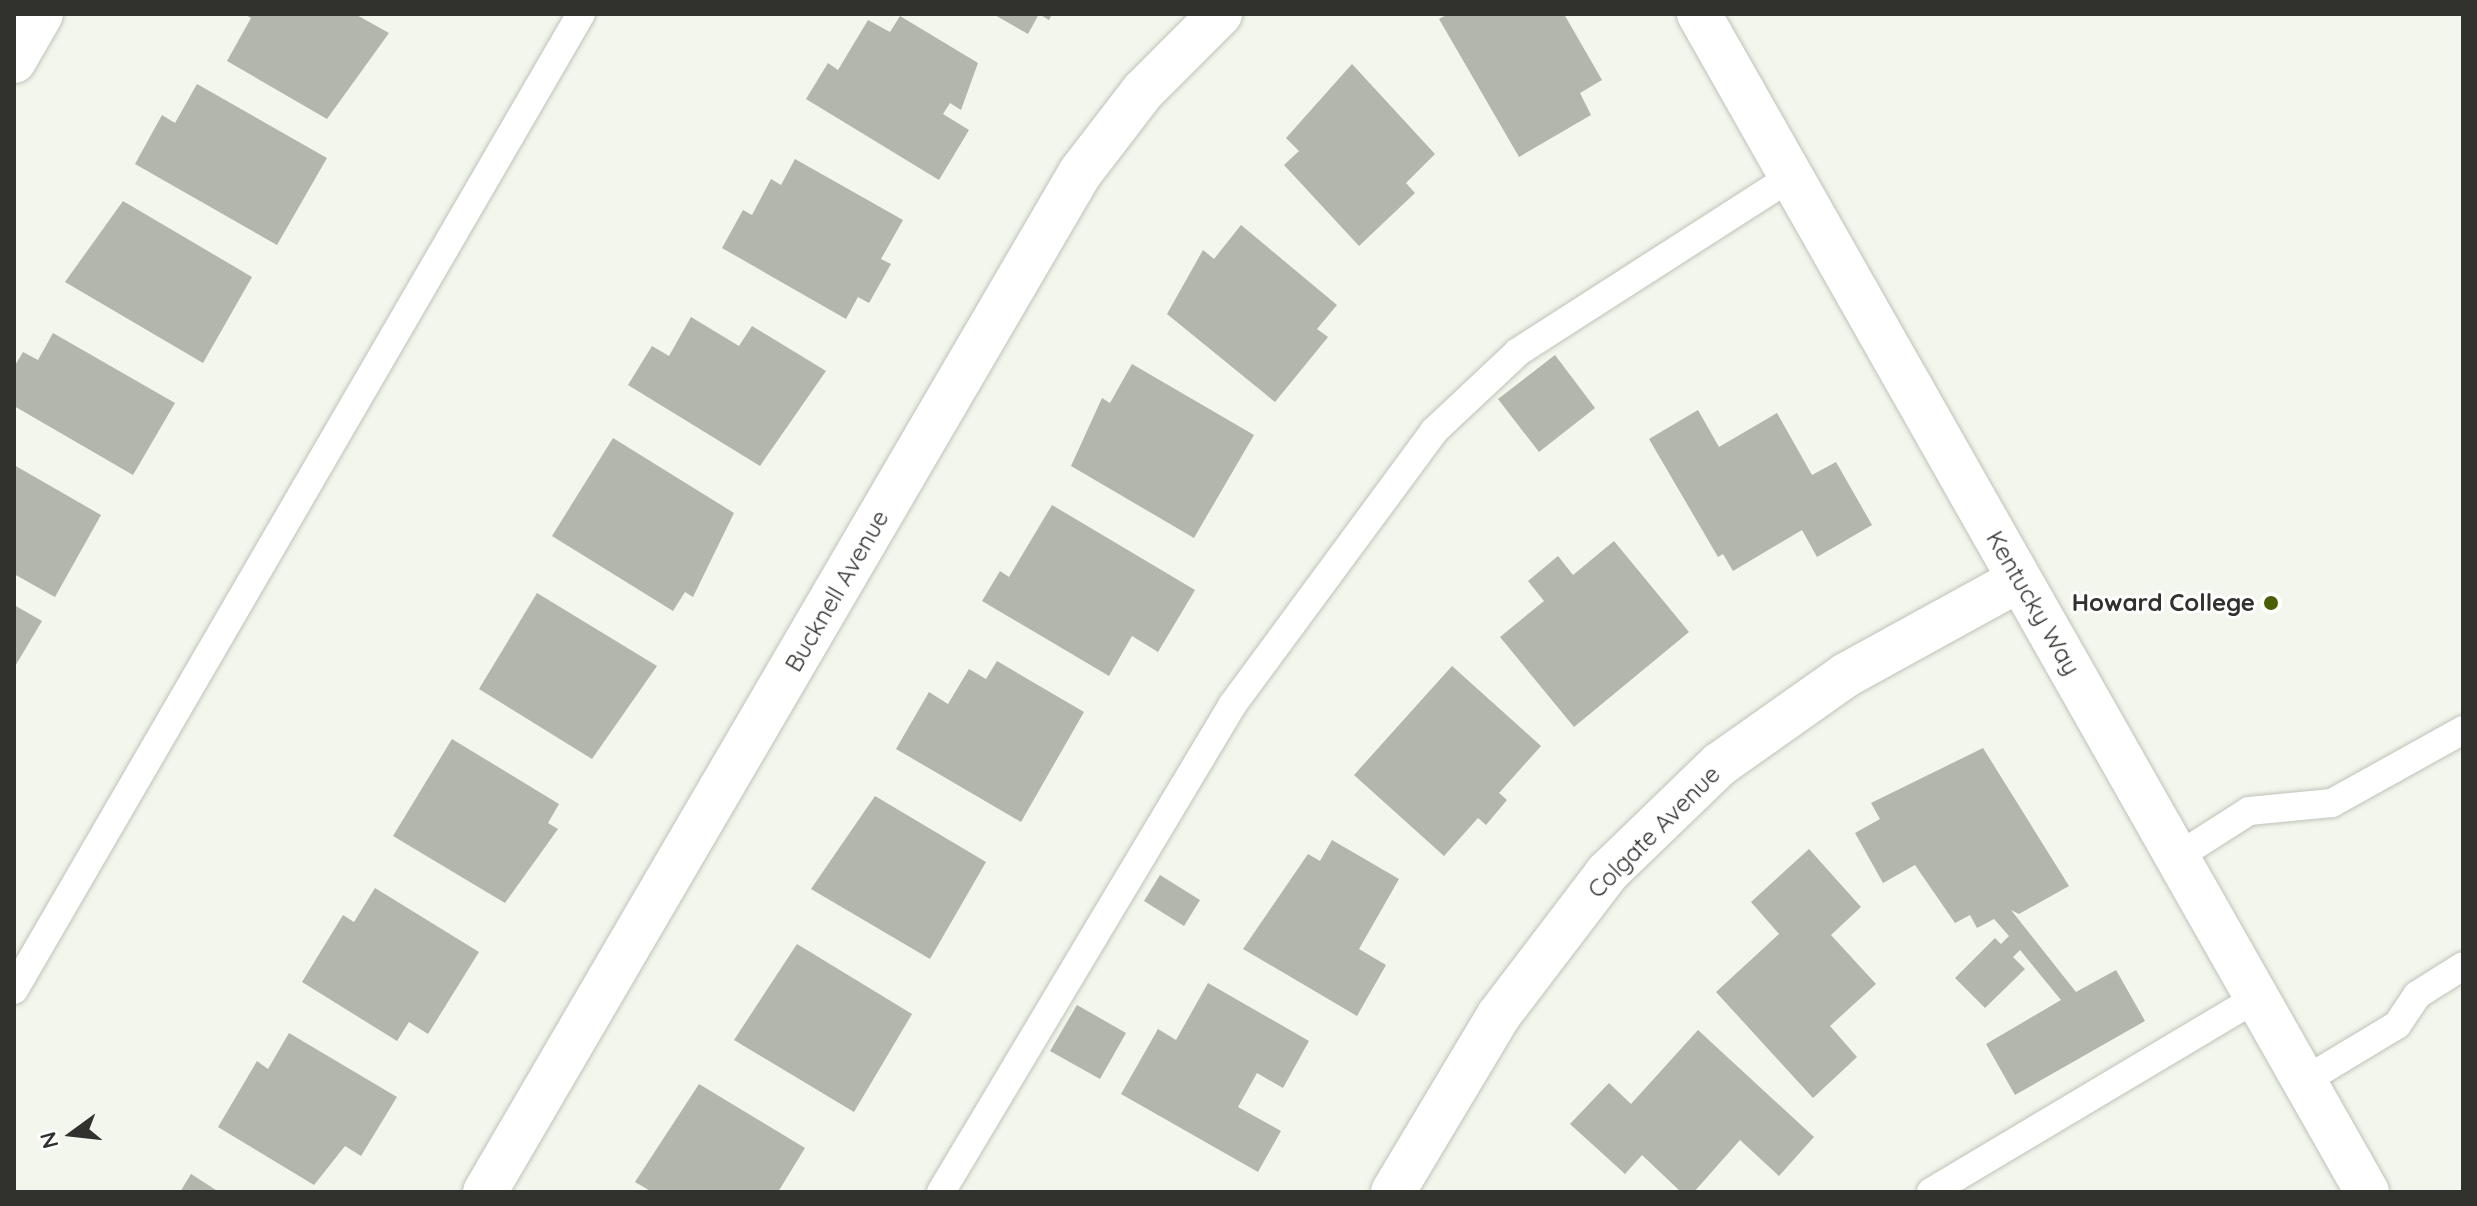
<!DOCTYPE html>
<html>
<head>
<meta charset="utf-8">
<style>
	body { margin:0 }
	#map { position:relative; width:2477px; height:1206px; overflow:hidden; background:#f2f6ec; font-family:Quicksand,sans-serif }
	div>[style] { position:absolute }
	.building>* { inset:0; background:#b2b6ac }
	.roads { filter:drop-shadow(0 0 2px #bec2b8) drop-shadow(0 0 2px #bec2b8) }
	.service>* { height:28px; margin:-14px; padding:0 14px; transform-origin:14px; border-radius:14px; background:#fff }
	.minor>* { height:44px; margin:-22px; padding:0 22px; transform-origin:22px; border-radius:22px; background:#fff }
	.dots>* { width:22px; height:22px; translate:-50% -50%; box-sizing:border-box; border:4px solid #fff; border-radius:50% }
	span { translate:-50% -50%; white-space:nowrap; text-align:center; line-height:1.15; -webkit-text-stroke:6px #fff; paint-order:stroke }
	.street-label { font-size:24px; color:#31322e }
	.poi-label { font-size:24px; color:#31322e; font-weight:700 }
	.right { translate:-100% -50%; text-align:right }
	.frame { position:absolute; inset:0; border:16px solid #31322e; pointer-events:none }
	.north { position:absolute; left:32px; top:1094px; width:80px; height:80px; -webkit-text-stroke:6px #fff; paint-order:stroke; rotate:255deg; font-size:22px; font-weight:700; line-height:32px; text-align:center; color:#31322e }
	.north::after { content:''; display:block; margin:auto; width:28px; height:36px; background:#31322e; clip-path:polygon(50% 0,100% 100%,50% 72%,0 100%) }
</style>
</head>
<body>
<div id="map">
	<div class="building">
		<div style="clip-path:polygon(244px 14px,355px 14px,389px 33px,327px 119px,227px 61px,251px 18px)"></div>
		<div style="clip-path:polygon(993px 14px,1052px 14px,1049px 20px,1039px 14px,1028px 34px)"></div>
		<div style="clip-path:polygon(1448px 14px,1564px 14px,1602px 80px,1580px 93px,1591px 115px,1519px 157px,1439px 19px)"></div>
		<div style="clip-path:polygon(900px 16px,978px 63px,961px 110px,950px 103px,943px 114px,969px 130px,939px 180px,806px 99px,828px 63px,838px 70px,868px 20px,890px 32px)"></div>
		<div style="clip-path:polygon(1352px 64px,1435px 154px,1406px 183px,1415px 193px,1359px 246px,1284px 165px,1299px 151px,1286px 138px)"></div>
		<div style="clip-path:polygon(197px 84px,327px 158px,277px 245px,135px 164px,162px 115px,175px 123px)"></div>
		<div style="clip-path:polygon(795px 159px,903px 220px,881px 259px,891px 264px,869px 303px,858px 297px,846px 319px,722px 248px,743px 210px,752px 215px,771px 179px,781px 185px)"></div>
		<div style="clip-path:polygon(123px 201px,252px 277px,203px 363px,65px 282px)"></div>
		<div style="clip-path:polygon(1241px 225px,1337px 305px,1317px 329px,1328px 337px,1275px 402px,1167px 314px,1203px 250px,1214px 259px)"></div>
		<div style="clip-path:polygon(691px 317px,739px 346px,752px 326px,826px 371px,760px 466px,628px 385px,652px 346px,669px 356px)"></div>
		<div style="clip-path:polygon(53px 333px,175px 403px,133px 475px,14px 406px,14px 367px,23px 352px,38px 360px)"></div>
		<div style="clip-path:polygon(1555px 355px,1595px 408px,1539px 452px,1498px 399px)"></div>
		<div style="clip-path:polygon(1132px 364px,1254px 435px,1194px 538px,1071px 466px,1102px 398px,1110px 403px)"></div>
		<div style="clip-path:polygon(1698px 410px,1719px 447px,1777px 413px,1812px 475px,1836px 462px,1872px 525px,1817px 557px,1802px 530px,1733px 571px,1723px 554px,1718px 557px,1649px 439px)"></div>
		<div style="clip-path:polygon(613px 438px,734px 513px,693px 597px,685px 592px,673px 611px,552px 536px)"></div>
		<div style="clip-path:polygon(14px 465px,101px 515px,55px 597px,14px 574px)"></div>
		<div style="clip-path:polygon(1052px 505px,1195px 590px,1158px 652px,1132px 636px,1109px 676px,982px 601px,1000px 571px,1009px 577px)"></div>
		<div style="clip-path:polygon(1614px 541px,1689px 632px,1574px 727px,1500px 637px,1544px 601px,1528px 581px,1558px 556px,1573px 575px)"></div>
		<div style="clip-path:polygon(537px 593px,657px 666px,592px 759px,479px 689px)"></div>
		<div style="clip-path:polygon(14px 605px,42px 621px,14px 668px)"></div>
		<div style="clip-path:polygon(997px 661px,1084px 712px,1021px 822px,896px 749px,929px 692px,948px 704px,969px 669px,986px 679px)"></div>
		<div style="clip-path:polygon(1452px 666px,1541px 746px,1499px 793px,1507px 800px,1486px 825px,1478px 818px,1444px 856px,1354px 775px)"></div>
		<div style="clip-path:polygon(452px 739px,559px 804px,548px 823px,558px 829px,505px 903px,393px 836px)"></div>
		<div style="clip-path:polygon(1983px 748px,2069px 886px,2019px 914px,2011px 910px,2076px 992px,2116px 970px,2145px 1021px,2015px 1095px,1986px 1044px,2061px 1000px,2020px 950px,2013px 957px,2025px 969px,1985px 1008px,1955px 978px,1995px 938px,2001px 944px,2009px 936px,1994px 919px,1977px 928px,1970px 915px,1955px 923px,1915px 865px,1883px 883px,1855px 833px,1880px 819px,1871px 803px)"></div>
		<div style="clip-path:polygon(875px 796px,986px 862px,930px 959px,811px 889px)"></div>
		<div style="clip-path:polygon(1332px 840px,1399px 879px,1359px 949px,1386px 965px,1357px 1016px,1243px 949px,1308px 854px,1320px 861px)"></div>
		<div style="clip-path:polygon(1809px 849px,1861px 907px,1831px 935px,1876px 984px,1830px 1026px,1857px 1057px,1813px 1098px,1716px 992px,1779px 934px,1751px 902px)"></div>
		<div style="clip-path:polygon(1160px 875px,1200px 900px,1184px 926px,1144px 901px)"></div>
		<div style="clip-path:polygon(375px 888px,479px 952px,428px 1034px,409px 1022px,397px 1041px,302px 982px,343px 915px,354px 922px)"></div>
		<div style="clip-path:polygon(797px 944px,912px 1014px,854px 1112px,734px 1040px)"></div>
		<div style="clip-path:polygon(1208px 983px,1309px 1041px,1283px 1088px,1257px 1073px,1238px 1107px,1281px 1131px,1258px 1172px,1121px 1094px,1158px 1029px,1176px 1040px)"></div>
		<div style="clip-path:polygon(1077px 1005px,1126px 1033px,1100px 1079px,1050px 1051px)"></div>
		<div style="clip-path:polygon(1698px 1030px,1814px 1137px,1779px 1176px,1740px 1140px,1694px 1192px,1681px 1192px,1642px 1155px,1625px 1174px,1570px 1124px,1609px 1083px,1631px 1104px)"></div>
		<div style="clip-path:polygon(289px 1033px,397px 1097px,361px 1156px,345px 1146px,314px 1185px,218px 1127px,257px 1061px,268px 1069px)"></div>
		<div style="clip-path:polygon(699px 1084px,805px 1148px,778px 1192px,652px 1192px,635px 1182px)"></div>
		<div style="clip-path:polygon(191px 1174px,219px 1192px,180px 1192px)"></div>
	</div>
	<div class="roads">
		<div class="service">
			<div style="left:2177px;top:857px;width:85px;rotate:-32.6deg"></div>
			<div style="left:2249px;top:811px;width:83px;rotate:-5.5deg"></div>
			<div style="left:2332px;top:803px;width:150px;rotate:-29.1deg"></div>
			<div style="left:14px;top:990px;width:1129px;rotate:-59.85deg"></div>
			<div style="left:2304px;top:1081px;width:109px;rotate:-31.1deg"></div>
			<div style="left:2397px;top:1025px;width:36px;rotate:-56deg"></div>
			<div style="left:2417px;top:995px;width:54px;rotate:-32.2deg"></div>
			<div style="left:941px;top:1192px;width:569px;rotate:-59.11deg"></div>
			<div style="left:1233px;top:704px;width:339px;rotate:-53.6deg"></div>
			<div style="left:1434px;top:431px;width:115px;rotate:-43.2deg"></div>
			<div style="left:1518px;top:352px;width:324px;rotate:-32.7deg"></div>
			<div style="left:1931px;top:1192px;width:379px;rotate:-30.8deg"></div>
		</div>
		<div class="minor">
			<div style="left:1699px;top:14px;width:1354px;rotate:60.44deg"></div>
			<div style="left:14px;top:61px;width:54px;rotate:-60.1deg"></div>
			<div style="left:485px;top:1192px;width:1180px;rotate:-59.72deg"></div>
			<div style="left:1080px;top:173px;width:103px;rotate:-52.5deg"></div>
			<div style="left:1143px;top:91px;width:109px;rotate:-45deg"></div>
			<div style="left:1393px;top:1192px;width:206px;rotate:-59.1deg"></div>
			<div style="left:1499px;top:1015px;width:178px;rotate:-52.7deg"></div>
			<div style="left:1607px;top:873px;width:157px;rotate:-44deg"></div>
			<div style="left:1720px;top:764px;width:154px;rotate:-35.2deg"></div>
			<div style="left:1846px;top:675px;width:197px;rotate:-28.8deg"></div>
		</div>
	</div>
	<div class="dots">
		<div style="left:2271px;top:603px;background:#4a5e05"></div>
	</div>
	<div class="street-label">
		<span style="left:837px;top:591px;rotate:-60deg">Bucknell Avenue</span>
		<span style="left:2033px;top:603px;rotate:60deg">Kentucky Way</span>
		<span style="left:1654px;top:832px;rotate:-45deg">Colgate Avenue</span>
	</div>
	<div class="poi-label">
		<span class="right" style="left:2255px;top:603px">Howard College</span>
	</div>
	<div class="frame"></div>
	<div class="north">N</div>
</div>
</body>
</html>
